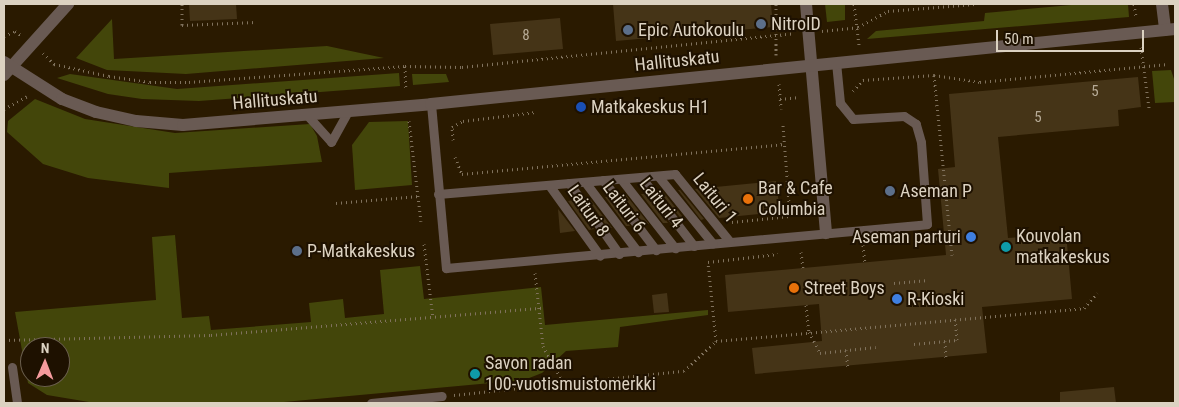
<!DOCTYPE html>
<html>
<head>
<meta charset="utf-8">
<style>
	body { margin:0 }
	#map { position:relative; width:1179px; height:407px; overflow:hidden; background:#2a1a00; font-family:"Roboto Condensed",sans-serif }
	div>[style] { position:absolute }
	.green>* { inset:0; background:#43460a }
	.building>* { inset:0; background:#453417 }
	.path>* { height:3px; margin-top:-1.5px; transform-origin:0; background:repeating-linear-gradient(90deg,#80725d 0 1px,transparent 0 5px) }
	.service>* { height:9px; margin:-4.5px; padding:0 4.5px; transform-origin:4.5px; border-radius:4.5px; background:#695a53 }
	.minor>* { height:12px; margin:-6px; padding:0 6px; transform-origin:6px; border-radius:6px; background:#695a53 }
	.tertiary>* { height:12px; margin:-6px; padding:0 6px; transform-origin:6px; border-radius:6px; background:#695a53 }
	.dots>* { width:14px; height:14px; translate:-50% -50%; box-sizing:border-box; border:2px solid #1e1100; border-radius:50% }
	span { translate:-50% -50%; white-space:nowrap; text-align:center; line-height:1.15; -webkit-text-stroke:4px #1e1100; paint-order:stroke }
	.number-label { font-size:15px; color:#b6aa96 }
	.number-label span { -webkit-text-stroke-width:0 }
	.poi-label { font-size:18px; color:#dcd2c1 }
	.left { translate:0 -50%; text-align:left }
	.right { translate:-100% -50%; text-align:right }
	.street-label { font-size:18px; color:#dcd2c1 }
	.frame { position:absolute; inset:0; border:5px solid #dcd2c1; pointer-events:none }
	.north { position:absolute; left:20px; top:337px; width:50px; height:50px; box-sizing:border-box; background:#1e1100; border:1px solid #6a5e4d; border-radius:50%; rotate:1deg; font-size:14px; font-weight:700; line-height:20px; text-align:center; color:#dcd2c1 }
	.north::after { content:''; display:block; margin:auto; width:18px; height:22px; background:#f59b9d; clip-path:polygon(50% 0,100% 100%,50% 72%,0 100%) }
	.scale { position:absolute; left:996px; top:30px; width:148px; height:22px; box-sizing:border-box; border:2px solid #dcd2c1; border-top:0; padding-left:6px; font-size:15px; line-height:18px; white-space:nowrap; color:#dcd2c1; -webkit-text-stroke:4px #1e1100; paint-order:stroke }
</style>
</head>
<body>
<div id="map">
	<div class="green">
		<div style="clip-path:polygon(825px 4px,845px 4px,845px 20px,827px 22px)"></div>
		<div style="clip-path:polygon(1082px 4px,1128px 4px,1129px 17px,867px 39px,876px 31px,984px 21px,985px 13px)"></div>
		<div style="clip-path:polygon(112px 19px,114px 59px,327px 46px,384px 58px,186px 74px,107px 70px,76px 58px)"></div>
		<div style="clip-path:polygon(1171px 70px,1175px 82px,1175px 102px,1155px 103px,1152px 71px)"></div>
		<div style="clip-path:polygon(399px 73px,400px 86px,199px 101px,142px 99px,108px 94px,57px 78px,70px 74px,177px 89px)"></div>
		<div style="clip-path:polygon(412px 74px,446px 74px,449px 82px,413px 85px)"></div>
		<div style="clip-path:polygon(35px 99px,85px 119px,175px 133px,310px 124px,317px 136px,322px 162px,169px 173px,169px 188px,88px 178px,43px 164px,7px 132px,8px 121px)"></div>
		<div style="clip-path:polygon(408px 121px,412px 185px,355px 190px,352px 145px,369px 122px)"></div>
		<div style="clip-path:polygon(evenodd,175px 235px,182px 318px,209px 316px,211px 330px,311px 322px,309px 303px,343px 299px,345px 318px,384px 314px,380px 270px,420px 266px,424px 299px,541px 287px,545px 325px,708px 310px,708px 315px,620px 327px,618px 347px,566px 351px,542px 373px,524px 380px,273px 403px,95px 403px,47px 395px,28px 383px,15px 312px,156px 300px,152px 237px,175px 235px,30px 347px,60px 347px,60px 377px,30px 377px,30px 347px)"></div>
	</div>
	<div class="building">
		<div style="clip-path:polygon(189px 4px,236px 4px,237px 19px,190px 21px)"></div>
		<div style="clip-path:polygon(613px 4px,771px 4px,773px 27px,616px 41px)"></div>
		<div style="clip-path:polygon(560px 18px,563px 49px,493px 55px,490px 24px)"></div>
		<div style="clip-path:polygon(1138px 77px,1141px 107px,1118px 110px,1119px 126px,998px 137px,1008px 238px,1066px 233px,1072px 299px,982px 307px,987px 353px,755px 374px,752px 348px,822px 341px,819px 304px,728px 312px,725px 275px,946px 255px,938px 169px,955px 167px,949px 94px)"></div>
		<div style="clip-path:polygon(776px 181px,780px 212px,719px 218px,695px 189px)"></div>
		<div style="clip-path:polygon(678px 190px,680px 190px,704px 219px,701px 220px)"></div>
		<div style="clip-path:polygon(660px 192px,663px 192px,686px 221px,683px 221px)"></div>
		<div style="clip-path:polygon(641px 194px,646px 194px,668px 223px,663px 223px)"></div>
		<div style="clip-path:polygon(626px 195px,649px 224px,645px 225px,623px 196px)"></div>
		<div style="clip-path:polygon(605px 197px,608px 197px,630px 226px,626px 226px)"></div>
		<div style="clip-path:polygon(588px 199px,590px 199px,612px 228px,608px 228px)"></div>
		<div style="clip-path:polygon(574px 200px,594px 229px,589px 230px,568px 201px)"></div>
		<div style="clip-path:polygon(558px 209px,575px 231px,560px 233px)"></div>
		<div style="clip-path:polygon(667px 293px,669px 312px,654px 313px,652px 295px)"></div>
		<div style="clip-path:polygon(1114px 387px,1116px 403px,1060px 403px,1060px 392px)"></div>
	</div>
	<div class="path">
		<div style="left:182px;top:4px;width:21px;rotate:90deg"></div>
		<div style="left:182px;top:25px;width:74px;rotate:-2.3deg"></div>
		<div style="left:776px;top:4px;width:51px;rotate:90deg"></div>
		<div style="left:854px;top:4px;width:41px;rotate:83deg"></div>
		<div style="left:1134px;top:4px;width:12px;rotate:81deg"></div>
		<div style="left:822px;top:31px;width:36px;rotate:-6deg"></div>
		<div style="left:858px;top:27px;width:34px;rotate:-28deg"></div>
		<div style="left:888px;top:11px;width:87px;rotate:-4.6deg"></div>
		<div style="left:4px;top:36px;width:12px;rotate:-24deg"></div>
		<div style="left:15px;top:31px;width:7px;rotate:34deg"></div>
		<div style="left:1141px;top:47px;width:62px;rotate:82.5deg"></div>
		<div style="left:43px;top:53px;width:16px;rotate:45deg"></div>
		<div style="left:54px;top:64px;width:56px;rotate:12.3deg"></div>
		<div style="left:109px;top:76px;width:41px;rotate:8.3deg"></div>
		<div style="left:150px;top:82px;width:39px"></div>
		<div style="left:189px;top:82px;width:217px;rotate:-4.2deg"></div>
		<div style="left:405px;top:66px;width:57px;rotate:1deg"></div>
		<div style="left:462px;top:67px;width:334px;rotate:-5.8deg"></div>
		<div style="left:405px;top:66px;width:24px;rotate:88deg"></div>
		<div style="left:934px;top:75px;width:181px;rotate:84.3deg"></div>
		<div style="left:779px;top:84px;width:25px;rotate:85deg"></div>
		<div style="left:853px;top:91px;width:15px;rotate:-48deg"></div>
		<div style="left:863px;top:80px;width:71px;rotate:-4deg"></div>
		<div style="left:934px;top:75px;width:47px;rotate:8.7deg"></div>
		<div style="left:980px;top:82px;width:189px;rotate:-5.5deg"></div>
		<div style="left:780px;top:99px;width:20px;rotate:-6deg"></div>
		<div style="left:4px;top:109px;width:26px;rotate:-29deg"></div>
		<div style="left:409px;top:121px;width:101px;rotate:83.2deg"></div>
		<div style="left:453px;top:140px;width:13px;rotate:-94deg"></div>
		<div style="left:452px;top:127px;width:13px;rotate:-29deg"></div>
		<div style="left:463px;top:121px;width:73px;rotate:-7.1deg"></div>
		<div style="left:455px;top:157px;width:18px;rotate:68deg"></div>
		<div style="left:462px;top:174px;width:324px;rotate:-5.3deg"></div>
		<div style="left:336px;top:203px;width:83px;rotate:-4.8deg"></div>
		<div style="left:732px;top:222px;width:58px;rotate:-5.9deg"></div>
		<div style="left:790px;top:216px;width:91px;rotate:-94.4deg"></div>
		<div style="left:931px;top:239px;width:19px;rotate:-6deg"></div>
		<div style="left:424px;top:244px;width:75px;rotate:83.1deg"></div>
		<div style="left:863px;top:245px;width:18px;rotate:84deg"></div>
		<div style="left:801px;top:252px;width:16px;rotate:83deg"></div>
		<div style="left:535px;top:273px;width:73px;rotate:83.7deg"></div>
		<div style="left:543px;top:346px;width:43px;rotate:61.1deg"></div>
		<div style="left:894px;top:283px;width:32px;rotate:-5deg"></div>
		<div style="left:806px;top:305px;width:27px;rotate:84deg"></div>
		<div style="left:809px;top:332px;width:24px;rotate:62deg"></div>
		<div style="left:820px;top:353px;width:56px;rotate:-6.1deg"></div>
		<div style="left:4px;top:340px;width:207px;rotate:-1.4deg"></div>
		<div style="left:211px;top:335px;width:332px;rotate:-4.7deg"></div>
		<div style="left:716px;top:341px;width:79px;rotate:-95.8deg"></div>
		<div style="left:708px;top:262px;width:70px;rotate:-6.5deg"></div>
		<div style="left:945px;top:341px;width:18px;rotate:87deg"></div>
		<div style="left:914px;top:344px;width:43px;rotate:-5.3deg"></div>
		<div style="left:957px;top:340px;width:21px;rotate:-95deg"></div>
		<div style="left:846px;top:350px;width:18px;rotate:84deg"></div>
		<div style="left:454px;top:395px;width:231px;rotate:-6deg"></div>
		<div style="left:684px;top:371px;width:44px;rotate:-43.2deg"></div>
		<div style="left:716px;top:341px;width:369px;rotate:-5.1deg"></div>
		<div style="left:1084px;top:308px;width:20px;rotate:-49deg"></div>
		<div style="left:951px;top:402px;width:1px;rotate:90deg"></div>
	</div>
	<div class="service">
		<div style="left:431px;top:104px;width:165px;rotate:84.8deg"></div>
		<div style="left:446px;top:268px;width:483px;rotate:-5.2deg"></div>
		<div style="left:927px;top:224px;width:82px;rotate:-94.2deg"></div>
		<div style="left:921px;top:142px;width:19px;rotate:-106deg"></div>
		<div style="left:916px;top:124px;width:14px;rotate:-146deg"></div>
		<div style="left:904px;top:116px;width:51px;rotate:176.6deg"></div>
		<div style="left:853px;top:119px;width:21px;rotate:-129deg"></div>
		<div style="left:840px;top:103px;width:41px;rotate:-95.6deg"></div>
		<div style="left:307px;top:115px;width:36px;rotate:48deg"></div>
		<div style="left:331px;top:142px;width:35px;rotate:-61deg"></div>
		<div style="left:658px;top:176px;width:87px;rotate:51deg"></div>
		<div style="left:641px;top:177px;width:87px;rotate:52.5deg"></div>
		<div style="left:621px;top:179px;width:88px;rotate:52deg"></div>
		<div style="left:603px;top:180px;width:88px;rotate:52.9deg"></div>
		<div style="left:585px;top:182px;width:88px;rotate:52.9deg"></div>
		<div style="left:569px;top:183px;width:87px;rotate:54.8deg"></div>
		<div style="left:549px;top:185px;width:87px;rotate:54.3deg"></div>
		<div style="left:438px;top:194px;width:238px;rotate:-4.8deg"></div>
		<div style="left:675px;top:174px;width:87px;rotate:51deg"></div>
		<div style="left:12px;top:367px;width:36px;rotate:82deg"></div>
		<div style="left:371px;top:403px;width:71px;rotate:-5.6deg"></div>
	</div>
	<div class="minor">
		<div style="left:806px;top:4px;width:230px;rotate:85deg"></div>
		<div style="left:1162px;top:4px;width:26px;rotate:83deg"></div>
		<div style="left:4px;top:75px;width:96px;rotate:-48deg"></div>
	</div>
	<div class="tertiary">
		<div style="left:4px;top:62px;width:69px;rotate:32.5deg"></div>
		<div style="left:62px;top:99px;width:36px;rotate:21deg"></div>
		<div style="left:96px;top:112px;width:41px;rotate:12.7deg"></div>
		<div style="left:136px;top:121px;width:47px;rotate:4.9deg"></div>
		<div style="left:183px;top:125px;width:249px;rotate:-4.8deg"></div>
		<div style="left:431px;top:104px;width:748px;rotate:-5.76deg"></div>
	</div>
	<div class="dots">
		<div style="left:761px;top:24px;background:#5c6f8a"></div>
		<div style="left:628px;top:30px;background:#5c6f8a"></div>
		<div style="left:581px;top:107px;background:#1a4fb4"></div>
		<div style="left:890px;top:191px;background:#5c6f8a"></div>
		<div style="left:748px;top:199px;background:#e8710a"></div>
		<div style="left:971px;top:237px;background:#3f7fe0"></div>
		<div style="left:1006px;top:247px;background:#0f9aa8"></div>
		<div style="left:297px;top:251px;background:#5c6f8a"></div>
		<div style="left:794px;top:288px;background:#e8710a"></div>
		<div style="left:897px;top:299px;background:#3f7fe0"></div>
		<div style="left:475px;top:374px;background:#0f9aa8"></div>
	</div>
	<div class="number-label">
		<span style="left:526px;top:36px">8</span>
		<span style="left:1095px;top:92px">5</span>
		<span style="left:1038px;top:118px">5</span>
	</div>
	<div class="poi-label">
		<span class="left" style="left:771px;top:24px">NitroID</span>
		<span class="left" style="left:638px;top:30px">Epic Autokoulu</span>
		<span class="left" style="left:591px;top:107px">Matkakeskus H1</span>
		<span class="left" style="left:758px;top:199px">Bar &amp; Cafe<br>Columbia</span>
		<span class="left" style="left:900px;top:191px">Aseman P</span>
		<span class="right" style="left:961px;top:237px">Aseman parturi</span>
		<span class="left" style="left:1016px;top:247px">Kouvolan<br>matkakeskus</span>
		<span class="left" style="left:307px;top:251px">P-Matkakeskus</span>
		<span class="left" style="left:804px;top:288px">Street Boys</span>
		<span class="left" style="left:907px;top:299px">R-Kioski</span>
		<span class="left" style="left:485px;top:374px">Savon radan<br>100-vuotismuistomerkki</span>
	</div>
	<div class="street-label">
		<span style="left:677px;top:61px;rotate:-6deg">Hallituskatu</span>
		<span style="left:275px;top:100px;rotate:-5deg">Hallituskatu</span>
		<span style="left:715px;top:198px;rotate:51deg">Laituri 1</span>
		<span style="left:661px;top:203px;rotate:52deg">Laituri 4</span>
		<span style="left:624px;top:207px;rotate:53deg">Laituri 6</span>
		<span style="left:588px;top:211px;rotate:55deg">Laituri 8</span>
	</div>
	<div class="frame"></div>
	<div class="north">N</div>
	<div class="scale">50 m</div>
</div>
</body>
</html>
